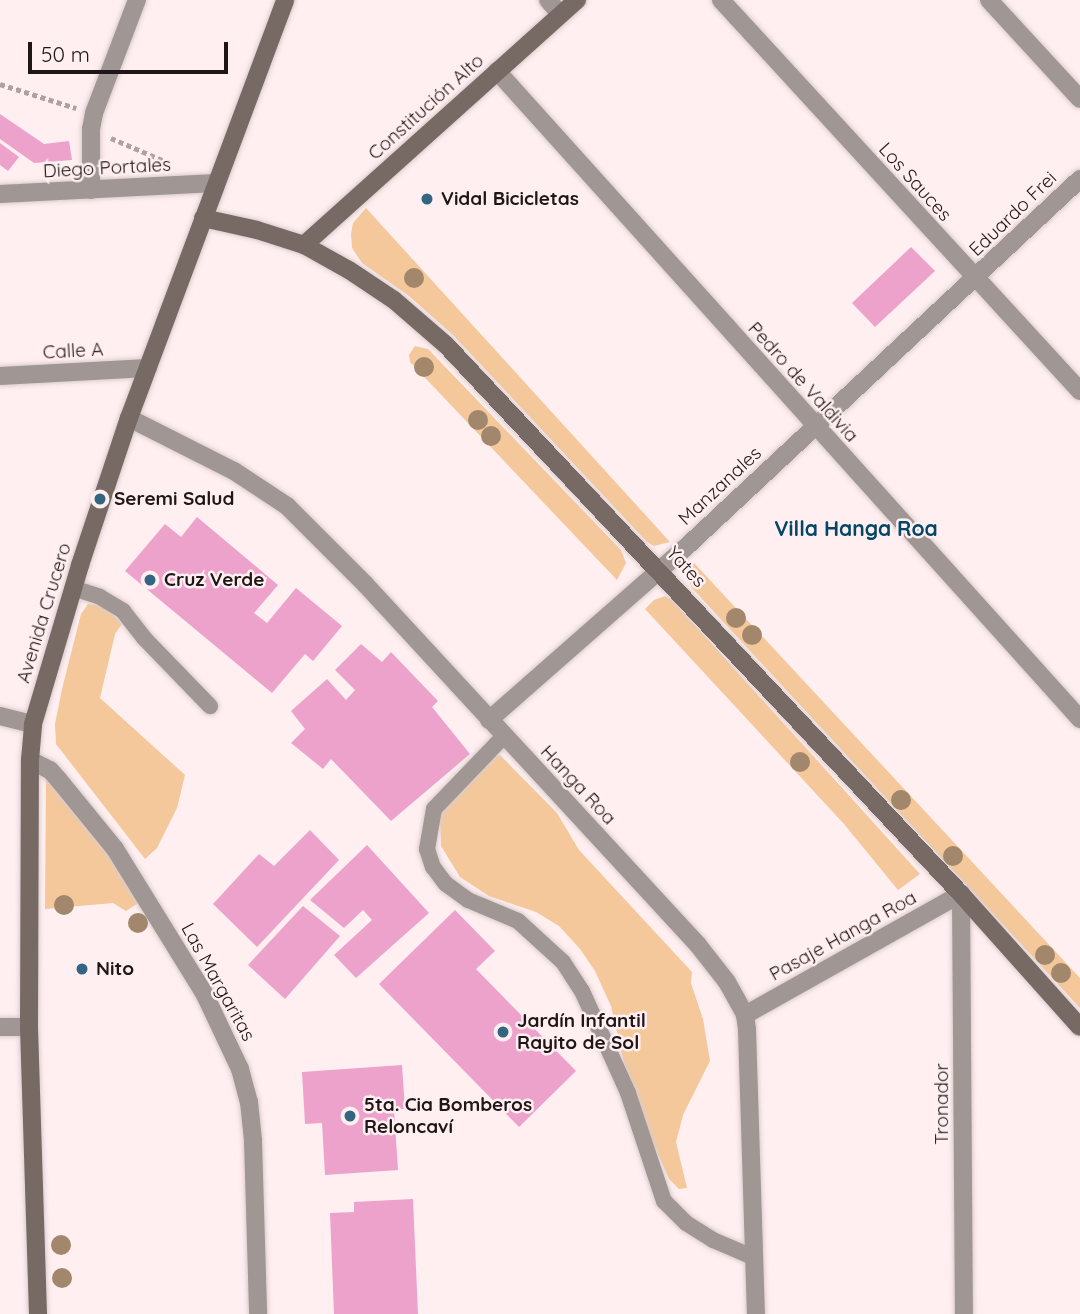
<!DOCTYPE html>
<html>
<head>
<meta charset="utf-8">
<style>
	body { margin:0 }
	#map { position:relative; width:1080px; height:1314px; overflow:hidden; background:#ffeff0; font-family:Quicksand,sans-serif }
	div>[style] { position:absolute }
	.green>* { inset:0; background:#f4c89a }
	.building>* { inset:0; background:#eda2cb }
	.path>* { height:4.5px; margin-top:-2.25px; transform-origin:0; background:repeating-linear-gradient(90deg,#afa1a2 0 5px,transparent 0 8.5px) }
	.roads { filter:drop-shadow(0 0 2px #dbcccd) drop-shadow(0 0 2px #dbcccd) }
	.lane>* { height:16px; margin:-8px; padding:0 8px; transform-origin:8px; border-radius:8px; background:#a09693 }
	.street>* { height:18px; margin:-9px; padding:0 9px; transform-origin:9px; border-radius:9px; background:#a09693 }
	.secondary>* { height:18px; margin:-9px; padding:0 9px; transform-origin:9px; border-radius:9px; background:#776a65 }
	.trees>* { width:20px; height:20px; margin:-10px; border-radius:50%; background:#a3876c }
	.dots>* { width:19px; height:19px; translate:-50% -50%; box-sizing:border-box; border:4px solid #ffeff0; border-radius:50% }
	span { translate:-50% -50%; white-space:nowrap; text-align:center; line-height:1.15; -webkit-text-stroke:5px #ffeff0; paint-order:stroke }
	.street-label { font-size:19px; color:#1f1617 }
	.poi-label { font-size:19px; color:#1f1617; font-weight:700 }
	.left { translate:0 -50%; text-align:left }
	.neighbourhood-label { font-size:21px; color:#034666; font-weight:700 }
	.scale { position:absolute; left:28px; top:42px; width:200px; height:32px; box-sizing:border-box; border:4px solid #1f1617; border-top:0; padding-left:9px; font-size:21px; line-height:24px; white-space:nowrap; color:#1f1617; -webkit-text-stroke:5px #ffeff0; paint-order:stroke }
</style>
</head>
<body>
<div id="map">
	<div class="green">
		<div style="clip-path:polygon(366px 208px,670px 542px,654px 546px,647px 542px,453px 335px,409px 296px,362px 263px,352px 248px,351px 234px,353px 223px)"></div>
		<div style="clip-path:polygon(415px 346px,428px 349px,621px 550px,626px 563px,617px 580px,410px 362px,409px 355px)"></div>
		<div style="clip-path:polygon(690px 563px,694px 563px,1080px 978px,1080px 1008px,692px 588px,686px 574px)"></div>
		<div style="clip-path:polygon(665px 596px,672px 600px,920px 874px,898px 890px,844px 824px,645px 609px,654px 600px)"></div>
		<div style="clip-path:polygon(88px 604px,105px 606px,122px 624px,115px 634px,100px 698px,185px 775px,177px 808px,157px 848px,145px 859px,56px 744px,55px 724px,62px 689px,81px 614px)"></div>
		<div style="clip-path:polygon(500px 755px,557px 813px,579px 850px,692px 972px,691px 983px,703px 1019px,710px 1061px,683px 1115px,676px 1142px,687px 1188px,679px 1189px,669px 1179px,652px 1141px,624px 1063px,611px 1006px,595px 971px,580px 949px,559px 926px,536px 912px,489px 896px,460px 877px,441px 846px,440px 815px,493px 756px)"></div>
		<div style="clip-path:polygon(46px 776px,80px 811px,140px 902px,126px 911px,113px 903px,45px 909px)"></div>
	</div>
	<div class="building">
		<div style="clip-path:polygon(0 114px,44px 144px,69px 141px,72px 160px,34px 163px,0 139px)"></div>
		<div style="clip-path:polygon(0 143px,19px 157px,8px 171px,0 165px)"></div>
		<div style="clip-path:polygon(911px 247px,935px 271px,875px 327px,852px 303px)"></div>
		<div style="clip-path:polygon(197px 517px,278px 585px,254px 613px,267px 623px,296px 588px,342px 626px,313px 661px,305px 654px,272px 693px,125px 571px,165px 524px,181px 537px)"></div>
		<div style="clip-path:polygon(361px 644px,382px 662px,391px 652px,438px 701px,432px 707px,470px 754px,391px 821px,331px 759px,323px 769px,291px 743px,305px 729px,291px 711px,327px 679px,346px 700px,355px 690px,335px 670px)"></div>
		<div style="clip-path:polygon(310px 830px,339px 860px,257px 947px,213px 904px,259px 854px,274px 866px)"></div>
		<div style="clip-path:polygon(367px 845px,429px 913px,356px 978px,334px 955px,372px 920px,363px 910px,344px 928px,310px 900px)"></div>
		<div style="clip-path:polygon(303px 906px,340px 936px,285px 999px,248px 965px)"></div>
		<div style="clip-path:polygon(455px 910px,495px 951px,476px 969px,576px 1071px,519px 1127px,379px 984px)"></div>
		<div style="clip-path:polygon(402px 1065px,405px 1109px,394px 1109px,398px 1170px,325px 1175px,322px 1123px,305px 1124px,302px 1072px)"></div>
		<div style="clip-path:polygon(413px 1199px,418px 1314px,334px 1314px,330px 1213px,354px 1212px,354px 1202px)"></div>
	</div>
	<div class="path">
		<div style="left:0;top:84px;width:80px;rotate:17.5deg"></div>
		<div style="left:111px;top:138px;width:61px;rotate:23.2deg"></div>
	</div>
	<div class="roads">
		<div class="lane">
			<div style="left:73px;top:588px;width:28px;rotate:18deg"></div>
			<div style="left:100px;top:597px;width:27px;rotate:31deg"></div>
			<div style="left:123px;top:611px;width:34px;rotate:52deg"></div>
			<div style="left:144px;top:638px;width:95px;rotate:45.9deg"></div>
			<div style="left:504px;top:736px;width:101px;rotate:133.8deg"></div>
			<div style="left:434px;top:809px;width:41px;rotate:99.9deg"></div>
			<div style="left:427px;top:849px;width:19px;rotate:72deg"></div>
			<div style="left:433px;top:867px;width:21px;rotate:53deg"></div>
			<div style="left:446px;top:884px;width:27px;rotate:36deg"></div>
			<div style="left:468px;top:900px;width:54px;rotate:22.8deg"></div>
			<div style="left:518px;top:921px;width:61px;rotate:42.3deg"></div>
			<div style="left:563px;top:962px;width:35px;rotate:57deg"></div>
			<div style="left:582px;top:991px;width:112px;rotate:65.7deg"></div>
			<div style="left:628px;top:1093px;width:114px;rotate:71.6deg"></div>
			<div style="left:664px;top:1201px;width:31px;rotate:45deg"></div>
			<div style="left:686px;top:1223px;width:32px;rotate:32deg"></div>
			<div style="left:713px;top:1240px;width:43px;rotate:23deg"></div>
		</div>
		<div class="street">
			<div style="left:548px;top:0;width:18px;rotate:49deg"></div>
			<div style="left:721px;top:0;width:531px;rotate:47.44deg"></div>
			<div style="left:989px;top:0;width:134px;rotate:47.4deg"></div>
			<div style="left:497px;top:71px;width:872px;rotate:48.02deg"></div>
			<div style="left:91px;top:190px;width:61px;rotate:-90deg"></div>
			<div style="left:91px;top:129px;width:16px;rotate:-79deg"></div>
			<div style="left:94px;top:113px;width:121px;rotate:-69.2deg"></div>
			<div style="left:0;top:194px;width:216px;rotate:-2.9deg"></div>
			<div style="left:0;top:376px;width:148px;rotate:-3.1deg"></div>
			<div style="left:129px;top:418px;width:118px;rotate:26.8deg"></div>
			<div style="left:234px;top:471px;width:64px;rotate:33.4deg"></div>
			<div style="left:287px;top:506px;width:110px;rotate:45deg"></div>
			<div style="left:365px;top:584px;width:491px;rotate:47.3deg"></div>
			<div style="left:698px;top:945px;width:47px;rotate:51.9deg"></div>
			<div style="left:727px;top:982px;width:38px;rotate:61deg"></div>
			<div style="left:745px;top:1015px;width:15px;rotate:82deg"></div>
			<div style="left:747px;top:1030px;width:284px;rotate:88.2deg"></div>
			<div style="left:0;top:716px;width:34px;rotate:14deg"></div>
			<div style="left:489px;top:720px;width:261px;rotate:-41.3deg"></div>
			<div style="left:685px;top:548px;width:541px;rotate:-43.05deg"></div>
			<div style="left:30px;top:760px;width:22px;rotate:27deg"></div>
			<div style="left:50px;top:770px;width:12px;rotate:48deg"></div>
			<div style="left:58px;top:779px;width:90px;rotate:50.8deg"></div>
			<div style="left:115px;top:849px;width:172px;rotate:58.3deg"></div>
			<div style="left:205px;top:995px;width:82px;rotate:64.7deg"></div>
			<div style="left:240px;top:1069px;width:34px;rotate:75deg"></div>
			<div style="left:249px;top:1102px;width:39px;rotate:84deg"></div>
			<div style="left:253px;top:1141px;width:173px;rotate:88.3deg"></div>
			<div style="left:745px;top:1015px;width:248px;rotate:-29.3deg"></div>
			<div style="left:961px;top:894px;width:420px;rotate:89.6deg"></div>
			<div style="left:0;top:1027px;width:29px"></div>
		</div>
		<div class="secondary">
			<div style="left:203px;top:218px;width:55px;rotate:12.5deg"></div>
			<div style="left:257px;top:230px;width:49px;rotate:17.7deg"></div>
			<div style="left:304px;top:245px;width:51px;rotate:29.1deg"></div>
			<div style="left:349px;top:270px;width:54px;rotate:33.7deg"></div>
			<div style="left:394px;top:300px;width:69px;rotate:40.9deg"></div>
			<div style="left:446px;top:345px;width:753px;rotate:46.83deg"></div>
			<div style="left:961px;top:894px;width:178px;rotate:48.2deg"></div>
			<div style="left:304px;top:245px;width:367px;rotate:-41.9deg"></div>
			<div style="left:38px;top:1314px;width:287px;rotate:-91.8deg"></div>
			<div style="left:29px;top:1027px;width:267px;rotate:-89.8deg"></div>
			<div style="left:30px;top:760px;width:36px;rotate:-85deg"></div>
			<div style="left:33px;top:724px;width:166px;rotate:-73.5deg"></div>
			<div style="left:80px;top:565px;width:155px;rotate:-71.6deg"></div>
			<div style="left:129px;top:418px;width:446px;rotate:-69.5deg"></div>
		</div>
	</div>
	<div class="trees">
		<div style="left:414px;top:278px"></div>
		<div style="left:424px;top:367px"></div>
		<div style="left:478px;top:420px"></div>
		<div style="left:491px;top:436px"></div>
		<div style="left:736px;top:618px"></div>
		<div style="left:752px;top:635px"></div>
		<div style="left:800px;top:762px"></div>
		<div style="left:901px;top:800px"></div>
		<div style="left:953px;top:856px"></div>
		<div style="left:64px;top:905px"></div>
		<div style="left:138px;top:923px"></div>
		<div style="left:1045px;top:955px"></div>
		<div style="left:1061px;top:973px"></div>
		<div style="left:61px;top:1245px"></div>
		<div style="left:62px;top:1278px"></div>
	</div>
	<div class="dots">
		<div style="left:427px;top:199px;background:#336583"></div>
		<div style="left:100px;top:499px;background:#336583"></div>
		<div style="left:150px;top:580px;background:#336583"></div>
		<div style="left:82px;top:969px;background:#336583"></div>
		<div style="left:503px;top:1032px;background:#336583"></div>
		<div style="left:350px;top:1116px;background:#336583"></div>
	</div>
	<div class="street-label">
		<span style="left:426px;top:107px;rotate:-42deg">Constitución Alto</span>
		<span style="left:107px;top:168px;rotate:-3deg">Diego Portales</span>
		<span style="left:915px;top:182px;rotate:48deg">Los Sauces</span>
		<span style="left:1013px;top:214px;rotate:-44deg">Eduardo Frei</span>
		<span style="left:73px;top:351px;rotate:-3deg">Calle A</span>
		<span style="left:803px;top:382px;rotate:48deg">Pedro de Valdivia</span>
		<span style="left:720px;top:486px;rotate:-43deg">Manzanales</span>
		<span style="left:686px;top:567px;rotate:47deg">Yates</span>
		<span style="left:44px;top:613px;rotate:-73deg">Avenida Crucero</span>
		<span style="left:578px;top:785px;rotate:47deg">Hanga Roa</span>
		<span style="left:843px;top:936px;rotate:-29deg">Pasaje Hanga Roa</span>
		<span style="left:218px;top:982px;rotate:61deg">Las Margaritas</span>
		<span style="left:942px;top:1104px;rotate:-90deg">Tronador</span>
	</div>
	<div class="poi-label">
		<span class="left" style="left:441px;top:199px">Vidal Bicicletas</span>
		<span class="left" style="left:114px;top:499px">Seremi Salud</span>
		<span class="left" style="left:164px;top:580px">Cruz Verde</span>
		<span class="left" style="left:96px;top:969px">Nito</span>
		<span class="left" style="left:517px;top:1032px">Jardín Infantil<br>Rayito de Sol</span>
		<span class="left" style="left:364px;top:1116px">5ta. Cia Bomberos<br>Reloncaví</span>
	</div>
	<div class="neighbourhood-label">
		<span style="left:856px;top:528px">Villa Hanga Roa</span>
	</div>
	<div class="scale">50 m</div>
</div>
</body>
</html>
